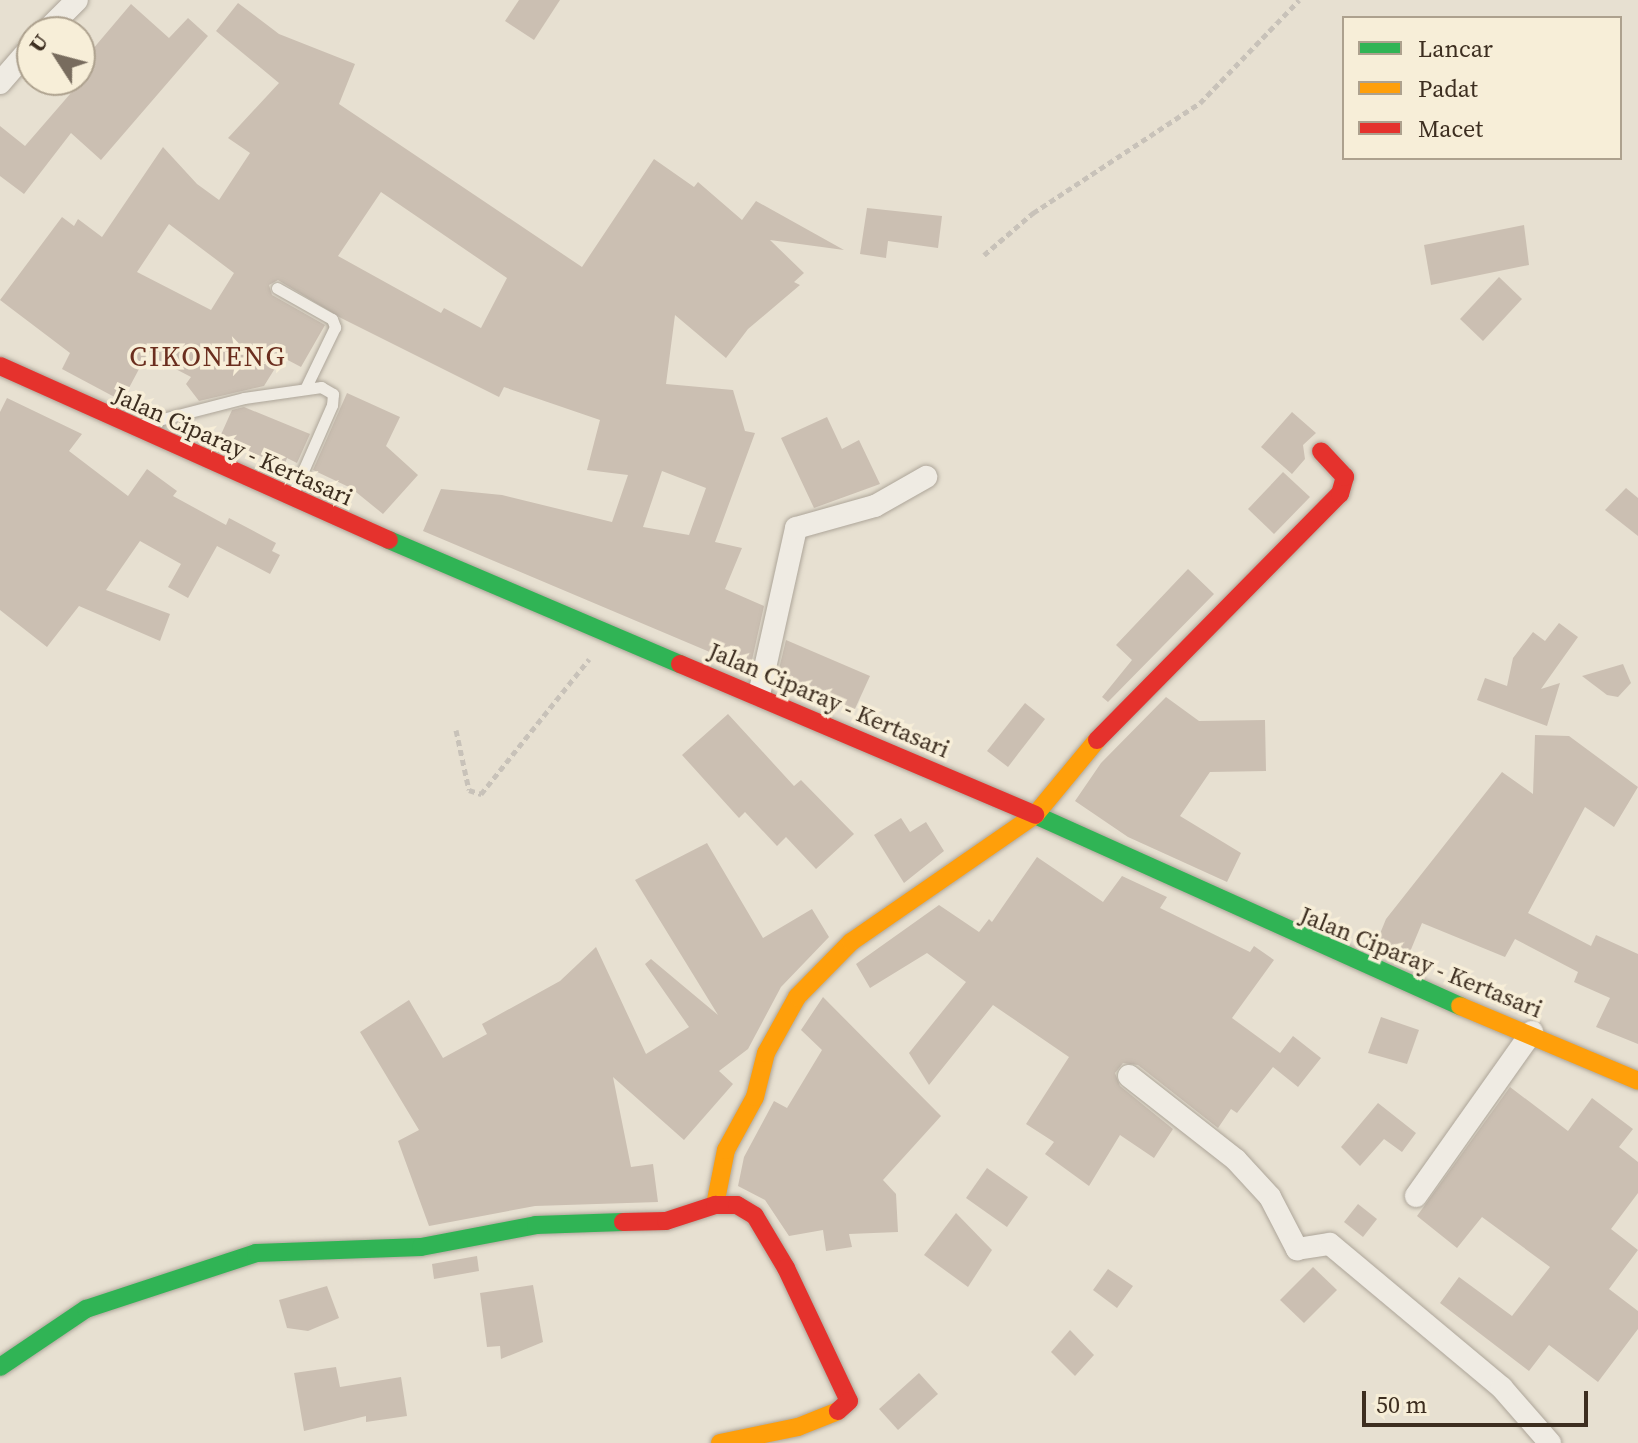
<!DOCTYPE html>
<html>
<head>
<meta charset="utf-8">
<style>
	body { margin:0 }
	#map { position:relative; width:1638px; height:1443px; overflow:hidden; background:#e7e0d1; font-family:"Source Serif 4",serif }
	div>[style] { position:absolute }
	.building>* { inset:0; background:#cbbfb2 }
	.path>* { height:5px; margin-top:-2.5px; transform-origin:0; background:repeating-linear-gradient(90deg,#c8c2b9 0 6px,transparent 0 10px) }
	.roads { filter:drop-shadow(0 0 2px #ada599) drop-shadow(0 0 2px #ada599) }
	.lane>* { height:11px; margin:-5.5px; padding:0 5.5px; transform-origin:5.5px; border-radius:5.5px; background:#efebe3 }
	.street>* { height:22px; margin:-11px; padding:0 11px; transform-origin:11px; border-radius:11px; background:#efebe3 }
	.fast>* { height:18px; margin:-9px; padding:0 9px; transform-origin:9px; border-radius:9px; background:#30b455 }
	.slow>* { height:18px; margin:-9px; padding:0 9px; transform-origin:9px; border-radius:9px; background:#ff9f0a }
	.jam>* { height:18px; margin:-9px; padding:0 9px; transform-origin:9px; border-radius:9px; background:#e5322d }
	span { translate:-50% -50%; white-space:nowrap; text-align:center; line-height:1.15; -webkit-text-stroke:7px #f7eed8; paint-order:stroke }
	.street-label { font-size:24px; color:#3d2e20 }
	.quarter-label { font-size:28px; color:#6b2e1e; letter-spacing:2px }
	.legend { position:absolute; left:1342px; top:16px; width:280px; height:144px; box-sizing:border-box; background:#f7eed8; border:2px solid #ada18e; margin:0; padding:10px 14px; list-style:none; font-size:24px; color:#3d2e20 }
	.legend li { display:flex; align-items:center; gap:16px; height:40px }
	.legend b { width:40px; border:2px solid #ada18e }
	.north { position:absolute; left:16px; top:16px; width:80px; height:80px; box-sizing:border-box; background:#f7eed8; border:2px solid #ada18e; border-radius:50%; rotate:306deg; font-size:22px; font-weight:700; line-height:32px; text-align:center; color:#3d2e20 }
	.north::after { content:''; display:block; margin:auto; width:28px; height:36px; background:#786c5e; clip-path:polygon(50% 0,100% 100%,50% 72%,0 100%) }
	.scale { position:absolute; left:1362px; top:1391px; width:226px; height:36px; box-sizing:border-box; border:4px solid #3d2e20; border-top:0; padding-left:10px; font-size:24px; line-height:28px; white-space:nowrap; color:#3d2e20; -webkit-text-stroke:6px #f7eed8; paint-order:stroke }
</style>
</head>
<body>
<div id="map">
	<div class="building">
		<div style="clip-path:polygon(519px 0,560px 0,534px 40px,505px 21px)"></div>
		<div style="clip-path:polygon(evenodd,238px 3px,279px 34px,355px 64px,339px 104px,582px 267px,654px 159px,694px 187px,698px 182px,742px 220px,756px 201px,844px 250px,770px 240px,804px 273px,794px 282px,800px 285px,748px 329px,726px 358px,675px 315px,666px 384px,733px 390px,745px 431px,755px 433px,715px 542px,742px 548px,725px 589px,764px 606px,750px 669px,423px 531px,441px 489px,502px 495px,612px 522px,628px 475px,587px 470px,600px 420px,504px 387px,499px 397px,341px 318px,278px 280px,269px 285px,272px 295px,325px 325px,301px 367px,282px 357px,264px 386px,199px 401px,186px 384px,191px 377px,147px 354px,122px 401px,62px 369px,70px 353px,0 300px,62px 217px,74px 226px,78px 219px,102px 237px,163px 147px,197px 184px,219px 200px,250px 153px,228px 138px,279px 83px,216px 31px,238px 3px,381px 192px,507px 278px,481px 328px,444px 308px,441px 313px,338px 256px,381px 192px,238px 3px,169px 224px,234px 273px,211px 310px,137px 272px,169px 224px,238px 3px,662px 471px,706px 488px,689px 535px,643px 527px,662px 471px)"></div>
		<div style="clip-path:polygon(131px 4px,169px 38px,188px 18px,208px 36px,101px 160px,71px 133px,24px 194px,0 176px,0 126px,25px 146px,90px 71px,81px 63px)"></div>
		<div style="clip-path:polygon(867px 208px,942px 216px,938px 248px,888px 241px,886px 258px,860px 254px)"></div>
		<div style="clip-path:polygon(1524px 225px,1529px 265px,1431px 285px,1424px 245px)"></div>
		<div style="clip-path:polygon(1499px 277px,1522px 299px,1483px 341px,1460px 319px)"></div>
		<div style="clip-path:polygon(347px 393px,400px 417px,386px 446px,418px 475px,383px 514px,351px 488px,313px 470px)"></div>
		<div style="clip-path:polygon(7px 398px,82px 434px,69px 451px,128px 496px,147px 469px,177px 491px,173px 496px,226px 525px,229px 518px,276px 543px,272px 551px,280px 555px,270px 574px,217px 546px,188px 598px,168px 587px,181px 564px,140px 541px,106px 590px,170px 614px,160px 641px,79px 606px,47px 647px,0 610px,0 412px)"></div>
		<div style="clip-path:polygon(244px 407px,310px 434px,297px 463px,287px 458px,284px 466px,219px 439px,232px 410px)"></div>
		<div style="clip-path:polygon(1292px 412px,1316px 433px,1303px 445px,1305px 459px,1292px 474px,1261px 447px)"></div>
		<div style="clip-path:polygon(827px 417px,842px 449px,859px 440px,880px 484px,814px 508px,781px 438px)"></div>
		<div style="clip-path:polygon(1283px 472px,1310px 497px,1274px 534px,1248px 509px)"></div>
		<div style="clip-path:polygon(1626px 488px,1638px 498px,1638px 536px,1605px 510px)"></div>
		<div style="clip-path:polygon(1188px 569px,1214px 594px,1108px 702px,1102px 697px,1132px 660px,1116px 645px)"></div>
		<div style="clip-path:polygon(1559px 623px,1578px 637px,1541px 689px,1560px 683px,1547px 726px,1477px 700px,1485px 678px,1507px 686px,1513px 658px,1533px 632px,1545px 641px)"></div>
		<div style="clip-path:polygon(786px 640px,870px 676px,854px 711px,777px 677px)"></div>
		<div style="clip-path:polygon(1623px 664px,1631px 683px,1618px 697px,1607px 695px,1582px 676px)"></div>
		<div style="clip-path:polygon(1166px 697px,1199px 721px,1265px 720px,1266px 771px,1210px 772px,1180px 816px,1241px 853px,1227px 882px,1128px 837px,1075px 801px,1101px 763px)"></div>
		<div style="clip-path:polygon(1025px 703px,1045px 719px,1008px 767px,987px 751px)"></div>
		<div style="clip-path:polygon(728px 714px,794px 786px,801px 780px,854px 834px,816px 869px,786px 837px,777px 846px,745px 812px,739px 818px,682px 755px)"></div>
		<div style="clip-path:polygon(1535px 735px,1569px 736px,1638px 787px,1614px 827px,1585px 807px,1528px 913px,1591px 946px,1596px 935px,1638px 954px,1638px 1044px,1596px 1027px,1610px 998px,1574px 982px,1578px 972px,1515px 939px,1505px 957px,1422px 923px,1407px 959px,1375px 946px,1386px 919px,1502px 772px,1533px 794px)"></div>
		<div style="clip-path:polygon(901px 818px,910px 832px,926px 822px,944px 851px,904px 883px,874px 835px)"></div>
		<div style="clip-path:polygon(707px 843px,763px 938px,812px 909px,829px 937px,781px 987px,748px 1049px,719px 1071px,733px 1084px,684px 1140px,613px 1077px,631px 1167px,653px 1164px,658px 1202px,535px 1206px,429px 1226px,398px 1141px,419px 1130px,360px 1032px,409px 1000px,443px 1058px,487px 1034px,482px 1024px,560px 981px,596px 947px,646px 1054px,689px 1027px,645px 964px,651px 959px,718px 1015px,635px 880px)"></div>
		<div style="clip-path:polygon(1037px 857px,1103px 902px,1122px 876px,1167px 897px,1160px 908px,1250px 952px,1254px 946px,1274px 960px,1232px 1018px,1280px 1053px,1293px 1036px,1321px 1058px,1298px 1087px,1273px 1067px,1237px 1113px,1231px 1109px,1218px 1128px,1138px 1065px,1123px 1063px,1115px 1073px,1120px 1086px,1173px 1129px,1154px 1158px,1120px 1135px,1089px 1186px,1045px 1154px,1054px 1142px,1026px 1124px,1069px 1057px,993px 1005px,929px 1085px,909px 1053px,966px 982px,927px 953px,870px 988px,856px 964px,939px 905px,979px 932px,989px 919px,992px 922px)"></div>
		<div style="clip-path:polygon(823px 997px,941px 1116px,883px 1180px,896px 1194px,898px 1232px,849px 1234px,852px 1247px,826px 1251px,823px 1230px,789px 1236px,765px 1200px,738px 1186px,744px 1157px,774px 1101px,787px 1108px,822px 1050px,801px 1030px)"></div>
		<div style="clip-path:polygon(1381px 1017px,1419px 1030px,1407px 1064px,1368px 1053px)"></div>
		<div style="clip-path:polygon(1510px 1087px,1568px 1131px,1592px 1098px,1633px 1129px,1619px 1147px,1638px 1162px,1638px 1193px,1611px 1229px,1638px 1250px,1609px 1289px,1638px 1311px,1638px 1329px,1598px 1382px,1549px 1345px,1529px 1371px,1440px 1303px,1459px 1277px,1512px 1316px,1550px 1267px,1482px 1217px,1457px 1248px,1417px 1216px)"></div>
		<div style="clip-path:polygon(1378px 1103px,1416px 1133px,1402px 1152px,1384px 1139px,1360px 1166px,1341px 1147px)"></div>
		<div style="clip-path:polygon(987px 1168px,1028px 1197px,1007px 1227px,966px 1198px)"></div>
		<div style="clip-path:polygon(1358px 1204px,1377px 1219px,1363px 1237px,1344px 1222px)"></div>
		<div style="clip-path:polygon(956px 1213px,992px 1250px,968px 1287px,924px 1255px)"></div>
		<div style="clip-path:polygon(477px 1256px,479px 1271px,434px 1279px,432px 1264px)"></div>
		<div style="clip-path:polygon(1313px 1267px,1337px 1290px,1304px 1323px,1280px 1300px)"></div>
		<div style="clip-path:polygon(1108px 1269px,1133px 1286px,1117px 1308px,1093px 1290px)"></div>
		<div style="clip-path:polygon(533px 1285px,543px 1342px,501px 1359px,500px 1346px,487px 1347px,480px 1293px)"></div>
		<div style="clip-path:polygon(327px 1286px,339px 1318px,308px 1331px,287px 1328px,279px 1300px)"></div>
		<div style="clip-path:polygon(1070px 1330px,1094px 1355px,1075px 1376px,1051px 1352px)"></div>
		<div style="clip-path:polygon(336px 1367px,340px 1387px,401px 1377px,407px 1416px,366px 1422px,366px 1416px,304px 1431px,294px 1373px)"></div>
		<div style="clip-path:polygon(919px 1373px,938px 1394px,898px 1430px,879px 1409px)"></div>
	</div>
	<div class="path">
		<div style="left:984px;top:255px;width:65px;rotate:-40.6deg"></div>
		<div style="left:1033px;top:213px;width:200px;rotate:-33.4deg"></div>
		<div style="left:1200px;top:103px;width:143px;rotate:-46.1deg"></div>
		<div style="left:456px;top:730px;width:61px;rotate:77.8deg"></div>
		<div style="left:469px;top:790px;width:13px;rotate:18deg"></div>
		<div style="left:481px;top:794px;width:173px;rotate:-51.3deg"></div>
	</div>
	<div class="roads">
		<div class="lane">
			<div style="left:277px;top:288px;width:63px;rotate:29.4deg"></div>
			<div style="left:332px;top:319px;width:9px;rotate:69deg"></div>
			<div style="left:335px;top:327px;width:67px;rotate:115.8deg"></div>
			<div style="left:143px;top:424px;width:104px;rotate:-14.4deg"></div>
			<div style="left:244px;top:398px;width:78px;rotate:-8.1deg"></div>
			<div style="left:321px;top:387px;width:14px;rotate:30deg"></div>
			<div style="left:333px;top:394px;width:11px;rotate:95deg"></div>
			<div style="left:332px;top:405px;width:99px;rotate:113.7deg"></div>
		</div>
		<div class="street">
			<div style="left:45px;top:32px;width:45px;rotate:-45deg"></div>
			<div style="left:0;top:83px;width:49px;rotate:-49.1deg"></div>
			<div style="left:759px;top:695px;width:171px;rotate:-77.5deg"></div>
			<div style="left:796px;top:528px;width:82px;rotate:-15.6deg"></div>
			<div style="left:875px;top:506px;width:59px;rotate:-29.6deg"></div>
			<div style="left:1129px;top:1076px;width:136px;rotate:38.1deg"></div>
			<div style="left:1236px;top:1160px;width:50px;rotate:47.4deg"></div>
			<div style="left:1270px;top:1197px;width:59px;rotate:62.6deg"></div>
			<div style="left:1297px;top:1249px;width:33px;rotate:-9deg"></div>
			<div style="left:1330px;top:1244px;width:224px;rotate:39.9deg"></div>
			<div style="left:1502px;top:1388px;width:73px;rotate:48.9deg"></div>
			<div style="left:1416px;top:1196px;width:201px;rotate:-54.7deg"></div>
		</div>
		<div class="fast">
			<div style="left:389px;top:540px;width:316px;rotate:23.1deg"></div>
			<div style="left:1035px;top:815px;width:466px;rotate:24.2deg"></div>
			<div style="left:0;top:1367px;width:104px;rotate:-34deg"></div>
			<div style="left:86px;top:1309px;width:179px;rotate:-18.2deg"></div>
			<div style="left:256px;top:1253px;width:165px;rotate:-2.1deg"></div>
			<div style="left:421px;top:1247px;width:117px;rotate:-10.8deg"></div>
			<div style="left:536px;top:1225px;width:87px;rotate:-2deg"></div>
		</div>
		<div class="slow">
			<div style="left:1460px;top:1006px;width:193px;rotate:22.8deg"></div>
			<div style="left:715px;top:1205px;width:56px;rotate:-78.7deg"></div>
			<div style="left:726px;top:1150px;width:60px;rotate:-61.3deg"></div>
			<div style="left:755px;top:1097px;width:45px;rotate:-76deg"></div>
			<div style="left:766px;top:1053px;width:64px;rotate:-61deg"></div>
			<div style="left:797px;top:997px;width:77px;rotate:-45.5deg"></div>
			<div style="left:851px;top:942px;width:224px;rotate:-34.6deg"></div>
			<div style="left:1035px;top:815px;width:97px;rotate:-50.4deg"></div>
			<div style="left:720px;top:1443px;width:80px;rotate:-11.6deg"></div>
			<div style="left:798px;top:1427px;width:43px;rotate:-21.8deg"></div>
		</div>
		<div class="jam">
			<div style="left:0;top:366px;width:426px;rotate:24.1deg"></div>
			<div style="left:680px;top:664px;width:386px;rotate:23deg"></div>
			<div style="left:1097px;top:740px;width:346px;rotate:-45.4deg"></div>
			<div style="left:1340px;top:494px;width:18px;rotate:-74deg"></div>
			<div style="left:1345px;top:477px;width:35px;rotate:-133deg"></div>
			<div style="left:623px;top:1222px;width:43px;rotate:-1.3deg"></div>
			<div style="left:666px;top:1221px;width:52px;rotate:-18.1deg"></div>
			<div style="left:715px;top:1205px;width:22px"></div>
			<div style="left:737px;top:1205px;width:21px;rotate:31deg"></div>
			<div style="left:755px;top:1216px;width:61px;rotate:59.2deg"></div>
			<div style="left:786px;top:1268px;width:147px;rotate:64.7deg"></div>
			<div style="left:849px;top:1401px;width:15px;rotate:138deg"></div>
		</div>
	</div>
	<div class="street-label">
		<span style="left:233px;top:446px;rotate:24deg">Jalan Ciparay - Kertasari</span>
		<span style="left:829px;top:700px;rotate:23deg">Jalan Ciparay - Kertasari</span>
		<span style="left:1421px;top:962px;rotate:22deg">Jalan Ciparay - Kertasari</span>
	</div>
	<div class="quarter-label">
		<span style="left:208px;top:356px">CIKONENG</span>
	</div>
	<ul class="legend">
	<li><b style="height:10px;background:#30b455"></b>Lancar</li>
	<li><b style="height:10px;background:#ff9f0a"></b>Padat</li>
	<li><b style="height:10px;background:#e5322d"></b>Macet</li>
	</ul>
	<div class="north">U</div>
	<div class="scale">50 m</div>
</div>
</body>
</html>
